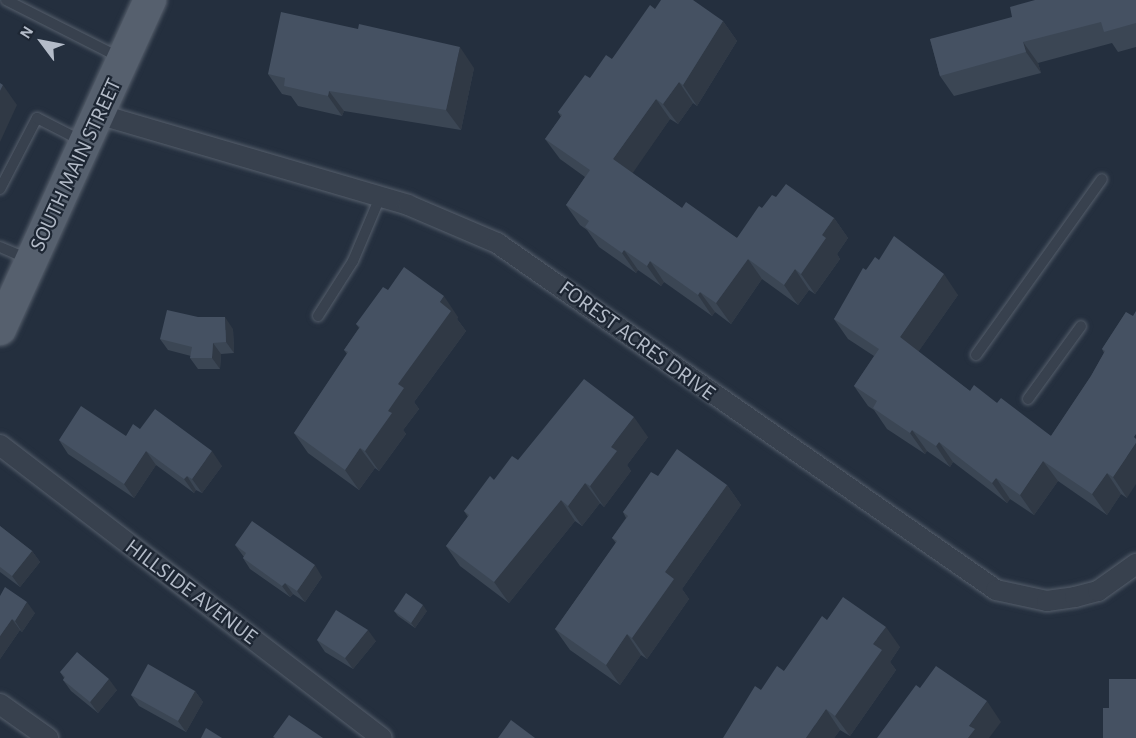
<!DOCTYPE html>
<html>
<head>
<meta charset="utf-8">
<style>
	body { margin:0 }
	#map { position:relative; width:1136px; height:738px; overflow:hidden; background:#242f3e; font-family:"Alegreya Sans",sans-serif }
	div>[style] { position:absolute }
	.roads { filter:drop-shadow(0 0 2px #565f6c) drop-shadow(0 0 2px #565f6c) }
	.lane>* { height:10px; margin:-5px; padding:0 5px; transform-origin:5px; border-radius:5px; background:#38414e }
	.street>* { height:20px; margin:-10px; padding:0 10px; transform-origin:10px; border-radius:10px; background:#38414e }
	.primary>* { height:32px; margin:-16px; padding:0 16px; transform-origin:16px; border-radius:16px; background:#56606e }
	.wall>* { inset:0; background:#3b4654 }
	.shaded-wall>* { inset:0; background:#303945 }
	.building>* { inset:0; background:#455162 }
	span { translate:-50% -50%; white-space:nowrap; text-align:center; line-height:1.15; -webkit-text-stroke:4.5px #1d2633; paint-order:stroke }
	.street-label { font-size:22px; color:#b4bcc9 }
	.north { position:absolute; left:12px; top:12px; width:60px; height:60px; -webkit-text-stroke:4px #1d2633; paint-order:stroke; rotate:302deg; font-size:16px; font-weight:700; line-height:24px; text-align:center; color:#b4bcc9 }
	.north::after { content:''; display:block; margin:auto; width:21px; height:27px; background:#b4bcc9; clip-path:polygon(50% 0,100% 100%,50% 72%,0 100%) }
</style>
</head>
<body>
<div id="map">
	<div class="roads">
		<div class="lane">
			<div style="left:6px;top:0;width:129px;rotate:26.8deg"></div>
			<div style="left:0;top:189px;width:80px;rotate:-62.5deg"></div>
			<div style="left:37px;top:118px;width:51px;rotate:27.1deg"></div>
			<div style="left:0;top:247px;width:33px;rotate:23deg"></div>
			<div style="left:318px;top:316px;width:65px;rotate:-57.5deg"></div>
			<div style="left:353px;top:261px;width:69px;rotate:-67.1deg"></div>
			<div style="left:976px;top:355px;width:216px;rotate:-54.4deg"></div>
			<div style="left:1028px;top:399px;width:90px;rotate:-54deg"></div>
		</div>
		<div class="street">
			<div style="left:101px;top:115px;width:320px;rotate:16.3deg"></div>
			<div style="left:408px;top:205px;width:97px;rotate:23.1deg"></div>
			<div style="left:497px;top:243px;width:608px;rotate:34.81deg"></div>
			<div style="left:996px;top:590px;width:52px;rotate:12.2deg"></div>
			<div style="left:1047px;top:601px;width:28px;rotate:-8deg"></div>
			<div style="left:1075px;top:597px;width:24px;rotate:-15deg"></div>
			<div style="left:1098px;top:591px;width:47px;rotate:-35.4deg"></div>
			<div style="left:0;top:445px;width:481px;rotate:37.5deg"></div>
			<div style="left:0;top:704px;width:59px;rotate:35.3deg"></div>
		</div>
		<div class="primary">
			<div style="left:0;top:329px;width:362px;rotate:-65.5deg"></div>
		</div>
	</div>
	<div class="wall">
		<div style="clip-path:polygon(1136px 0,1136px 47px,1118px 52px,1112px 43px,1038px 63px,1041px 73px,954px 96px,940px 76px,930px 39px)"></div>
		<div style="clip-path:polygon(655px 9px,723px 21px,737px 41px,697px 106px,693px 103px,678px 124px,670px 119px,632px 173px,682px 208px,737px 238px,762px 208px,776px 197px,834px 218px,848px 238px,837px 254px,840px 259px,815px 294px,809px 290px,798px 305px,762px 279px,731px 324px,715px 312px,712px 316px,664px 282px,661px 286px,638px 270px,636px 273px,599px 247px,587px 230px,580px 225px,566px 205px,585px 177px,560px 159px,545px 139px,561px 117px,558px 112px,590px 78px,612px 59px)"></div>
		<div style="clip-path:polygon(474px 68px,461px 130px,344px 111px,342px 116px,298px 106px,291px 96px,282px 94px,268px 74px)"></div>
		<div style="clip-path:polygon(879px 260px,958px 295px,918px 352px,970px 391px,997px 403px,1051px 436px,1091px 376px,1104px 353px,1102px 349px,1126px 312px,1127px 498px,1121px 494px,1107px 515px,1058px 481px,1034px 515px,1010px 499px,1007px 503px,953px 462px,950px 467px,927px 451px,925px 454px,887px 429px,874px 410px,868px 406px,854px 386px,874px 356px,848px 339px,834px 319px,866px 270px)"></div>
		<div style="clip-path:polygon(388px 290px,458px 317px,457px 319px,466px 331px,414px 402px,419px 409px,403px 430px,406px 434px,379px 471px,375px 468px,359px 490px,308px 453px,294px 433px,347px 354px,344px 350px,359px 328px,356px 324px)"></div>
		<div style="clip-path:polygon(233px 329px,234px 353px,221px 354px,220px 369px,198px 369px,190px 358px,191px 356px,168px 350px,160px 339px)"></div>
		<div style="clip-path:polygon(140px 429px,222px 466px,202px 493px,196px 490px,194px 493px,156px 465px,134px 498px,68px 454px,59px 440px,126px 436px)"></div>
		<div style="clip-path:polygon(648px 437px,627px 465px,631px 471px,604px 507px,600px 503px,582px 526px,575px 521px,509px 603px,460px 566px,446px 546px,468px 517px,464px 511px,494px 480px,518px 460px)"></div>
		<div style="clip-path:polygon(658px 476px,727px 485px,741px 505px,682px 589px,689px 599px,647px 659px,641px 655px,620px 685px,570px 650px,555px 629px,616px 543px,612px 538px,626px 518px,623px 512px)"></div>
		<div style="clip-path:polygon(0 526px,32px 551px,40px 562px,20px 587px,0 572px)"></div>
		<div style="clip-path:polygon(235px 545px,322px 577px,305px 602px,293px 594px,290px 597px,250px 569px,243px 558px,244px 557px)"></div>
		<div style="clip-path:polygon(0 596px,35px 613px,22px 632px,20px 630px,0 659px)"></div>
		<div style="clip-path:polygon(394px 611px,427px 611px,415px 628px,398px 616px)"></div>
		<div style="clip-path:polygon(827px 620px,900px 647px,890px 662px,896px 670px,850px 736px,840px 730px,834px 738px,761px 690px,784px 671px)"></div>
		<div style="clip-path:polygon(317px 640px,376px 641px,353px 669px,325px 652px)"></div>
		<div style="clip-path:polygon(60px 672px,117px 690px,98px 713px,71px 691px,63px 680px,64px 678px)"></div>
		<div style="clip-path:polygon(195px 691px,203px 702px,186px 732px,139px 706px,131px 695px)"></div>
	</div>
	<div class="shaded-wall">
		<div style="clip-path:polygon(723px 21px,737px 41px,697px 106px,683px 85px)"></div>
		<div style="clip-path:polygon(1023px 42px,1038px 63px,1041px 73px,1026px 52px)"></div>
		<div style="clip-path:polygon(460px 47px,474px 68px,461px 130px,446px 110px)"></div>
		<div style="clip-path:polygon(679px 82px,693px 103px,678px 124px,663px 104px)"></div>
		<div style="clip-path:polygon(3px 85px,17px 105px,0 142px,0 91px)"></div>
		<div style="clip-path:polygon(329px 91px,344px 111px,342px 116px,328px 96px)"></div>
		<div style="clip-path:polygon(656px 99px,670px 119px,628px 180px,613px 159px)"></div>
		<div style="clip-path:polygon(834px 218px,848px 238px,837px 254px,840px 259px,815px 294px,801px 274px,822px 235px)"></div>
		<div style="clip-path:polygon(624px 250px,638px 270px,636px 273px,622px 253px)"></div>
		<div style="clip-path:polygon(748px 259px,762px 279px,731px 324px,716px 303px)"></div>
		<div style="clip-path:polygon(650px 261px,664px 282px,661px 286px,647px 266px)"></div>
		<div style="clip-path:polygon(795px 269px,809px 290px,798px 305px,784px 285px)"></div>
		<div style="clip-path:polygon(944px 274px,958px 295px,914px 358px,900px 337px)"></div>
		<div style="clip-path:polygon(700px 292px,715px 312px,712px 316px,698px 295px)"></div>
		<div style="clip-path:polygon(444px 296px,458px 317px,457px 319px,466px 331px,414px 402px,419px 409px,403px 430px,406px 434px,379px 471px,365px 451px,388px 411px,398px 384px,440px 302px)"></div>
		<div style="clip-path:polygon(225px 317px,233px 329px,234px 353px,226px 342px)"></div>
		<div style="clip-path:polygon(213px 343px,221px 354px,220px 369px,212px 358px)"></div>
		<div style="clip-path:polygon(634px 417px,648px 437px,627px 465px,631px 471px,604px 507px,590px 486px,611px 447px)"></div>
		<div style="clip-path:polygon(912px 430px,927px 451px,925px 454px,910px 433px)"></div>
		<div style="clip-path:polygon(939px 442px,953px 462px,950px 467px,936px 446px)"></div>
		<div style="clip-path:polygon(1136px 443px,1136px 484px,1127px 498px,1113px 477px)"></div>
		<div style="clip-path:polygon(360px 448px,375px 468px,359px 490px,345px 470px)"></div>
		<div style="clip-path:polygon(146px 451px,156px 465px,134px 498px,124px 484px)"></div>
		<div style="clip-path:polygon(212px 451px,222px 466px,202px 493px,192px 479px)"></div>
		<div style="clip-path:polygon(1043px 461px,1058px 481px,1034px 515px,1020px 495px)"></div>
		<div style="clip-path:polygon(1107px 473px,1121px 494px,1107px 515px,1092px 494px)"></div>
		<div style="clip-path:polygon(187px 476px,196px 490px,194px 493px,184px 479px)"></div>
		<div style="clip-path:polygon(996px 478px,1010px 499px,1007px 503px,992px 483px)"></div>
		<div style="clip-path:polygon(585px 483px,600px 503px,582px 526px,568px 506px)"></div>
		<div style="clip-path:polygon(727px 485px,741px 505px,682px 589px,689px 599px,647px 659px,632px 638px,665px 572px)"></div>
		<div style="clip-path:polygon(561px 500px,575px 521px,509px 603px,494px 582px)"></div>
		<div style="clip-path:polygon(32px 551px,40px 562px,20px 587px,12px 576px)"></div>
		<div style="clip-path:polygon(315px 565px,322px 577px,305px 602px,297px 591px)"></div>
		<div style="clip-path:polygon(285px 583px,293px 594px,290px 597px,282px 586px)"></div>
		<div style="clip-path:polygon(27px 602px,35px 613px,22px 632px,15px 621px)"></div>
		<div style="clip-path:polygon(423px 605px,427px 611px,415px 628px,411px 623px)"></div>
		<div style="clip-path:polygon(12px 619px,20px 630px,0 659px,0 636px)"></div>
		<div style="clip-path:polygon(886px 627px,900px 647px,890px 662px,896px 670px,850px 736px,835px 716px,873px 644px)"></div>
		<div style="clip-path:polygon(368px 630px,376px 641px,353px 669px,345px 658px)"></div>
		<div style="clip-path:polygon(627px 634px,641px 655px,620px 685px,606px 665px)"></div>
		<div style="clip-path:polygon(109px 679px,117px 690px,98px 713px,90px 702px)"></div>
		<div style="clip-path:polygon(195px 691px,203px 702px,186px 732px,178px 721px)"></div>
		<div style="clip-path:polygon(987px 701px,1001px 722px,989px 738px,968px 738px,969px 726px)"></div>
		<div style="clip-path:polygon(826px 709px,840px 730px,834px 738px,806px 738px)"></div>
	</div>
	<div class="building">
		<div style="clip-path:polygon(661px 0,693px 0,723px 21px,683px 85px,679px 82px,663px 104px,656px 99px,613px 159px,682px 208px,686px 202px,737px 238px,759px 206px,762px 208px,772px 195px,776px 197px,786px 184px,834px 218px,822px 235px,826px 238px,801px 274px,795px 269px,784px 285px,748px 259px,716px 303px,700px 292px,698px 295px,650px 261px,647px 266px,624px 250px,622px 253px,585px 227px,589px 221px,566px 205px,590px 170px,545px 139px,562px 115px,558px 112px,585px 75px,590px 78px,606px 55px,612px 59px,650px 5px,655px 9px)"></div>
		<div style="clip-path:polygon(1035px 0,1136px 0,1136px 23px,1104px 32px,1101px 22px,1023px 42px,1026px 52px,940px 76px,930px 39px,1012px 17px,1010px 7px)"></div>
		<div style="clip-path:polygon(281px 12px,358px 29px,359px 24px,460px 47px,446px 110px,329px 91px,328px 96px,284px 86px,285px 78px,268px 74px)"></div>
		<div style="clip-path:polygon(0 83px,3px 85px,0 91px)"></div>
		<div style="clip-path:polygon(894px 236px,944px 274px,900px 337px,970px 391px,974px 385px,997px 403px,1001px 398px,1051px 436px,1091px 376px,1105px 351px,1102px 349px,1126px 312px,1133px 316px,1136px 311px,1136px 434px,1134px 437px,1136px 439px,1136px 443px,1113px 477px,1107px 473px,1092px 494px,1043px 461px,1020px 495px,996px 478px,992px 483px,939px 442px,936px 446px,912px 430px,910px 433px,873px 408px,877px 401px,854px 386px,879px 349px,834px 319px,863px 268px,866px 270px,875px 257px,879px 260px)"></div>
		<div style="clip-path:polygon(404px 267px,444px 296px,440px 302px,451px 311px,398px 384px,404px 388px,388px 411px,392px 413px,365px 451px,360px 448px,345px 470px,294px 433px,348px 352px,344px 350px,360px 327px,356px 324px,383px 287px,388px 290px)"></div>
		<div style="clip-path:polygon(167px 310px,198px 317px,225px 317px,226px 342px,213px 343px,212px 358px,190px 358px,192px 347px,160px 339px)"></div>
		<div style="clip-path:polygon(584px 379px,634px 417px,611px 447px,617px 451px,590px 486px,585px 483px,568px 506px,561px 500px,494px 582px,446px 546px,469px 515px,464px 511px,490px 476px,494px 480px,512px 456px,518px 460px)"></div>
		<div style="clip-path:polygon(81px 406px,126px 436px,133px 424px,140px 429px,155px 409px,212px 451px,192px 479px,187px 476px,184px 479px,146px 451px,124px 484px,59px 440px)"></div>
		<div style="clip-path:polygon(677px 449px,727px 485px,665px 572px,674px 579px,632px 638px,627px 634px,606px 665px,555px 629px,617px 541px,612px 538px,628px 516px,623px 512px,651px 472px,658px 476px)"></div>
		<div style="clip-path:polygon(252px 521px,315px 565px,297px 591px,285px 583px,282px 586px,243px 558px,246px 553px,235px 545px)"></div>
		<div style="clip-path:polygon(0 526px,32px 551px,12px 576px,0 567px)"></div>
		<div style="clip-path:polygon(5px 587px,27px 602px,15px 621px,12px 619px,0 636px,0 596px)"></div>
		<div style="clip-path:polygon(406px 593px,423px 605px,411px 623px,394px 611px)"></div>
		<div style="clip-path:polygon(843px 597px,886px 627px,873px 644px,882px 650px,835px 716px,826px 709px,806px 738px,723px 738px,755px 686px,761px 690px,777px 666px,784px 671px,822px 616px,827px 620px)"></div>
		<div style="clip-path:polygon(336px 610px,368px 630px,345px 658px,317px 640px)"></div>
		<div style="clip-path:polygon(77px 652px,109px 679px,90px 702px,63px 680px,65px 677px,60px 672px)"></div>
		<div style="clip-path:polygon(148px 664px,195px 691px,178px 721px,131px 695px)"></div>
		<div style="clip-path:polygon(936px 666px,987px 701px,969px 726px,975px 729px,968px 738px,877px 738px,916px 685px,920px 688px)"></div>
		<div style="clip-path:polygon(1109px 679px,1136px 679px,1136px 738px,1103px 738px,1103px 708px,1109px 708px)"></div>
		<div style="clip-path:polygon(289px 715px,323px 738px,275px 738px,273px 737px)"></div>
		<div style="clip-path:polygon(511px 720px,535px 738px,498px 738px)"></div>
		<div style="clip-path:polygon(206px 728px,222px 738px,201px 738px)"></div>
	</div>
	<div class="street-label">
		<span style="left:76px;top:165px;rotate:-65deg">SOUTH MAIN STREET</span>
		<span style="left:637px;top:341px;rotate:36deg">FOREST ACRES DRIVE</span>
		<span style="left:191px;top:592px;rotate:37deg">HILLSIDE AVENUE</span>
	</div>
	<div class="north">N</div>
</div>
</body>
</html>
